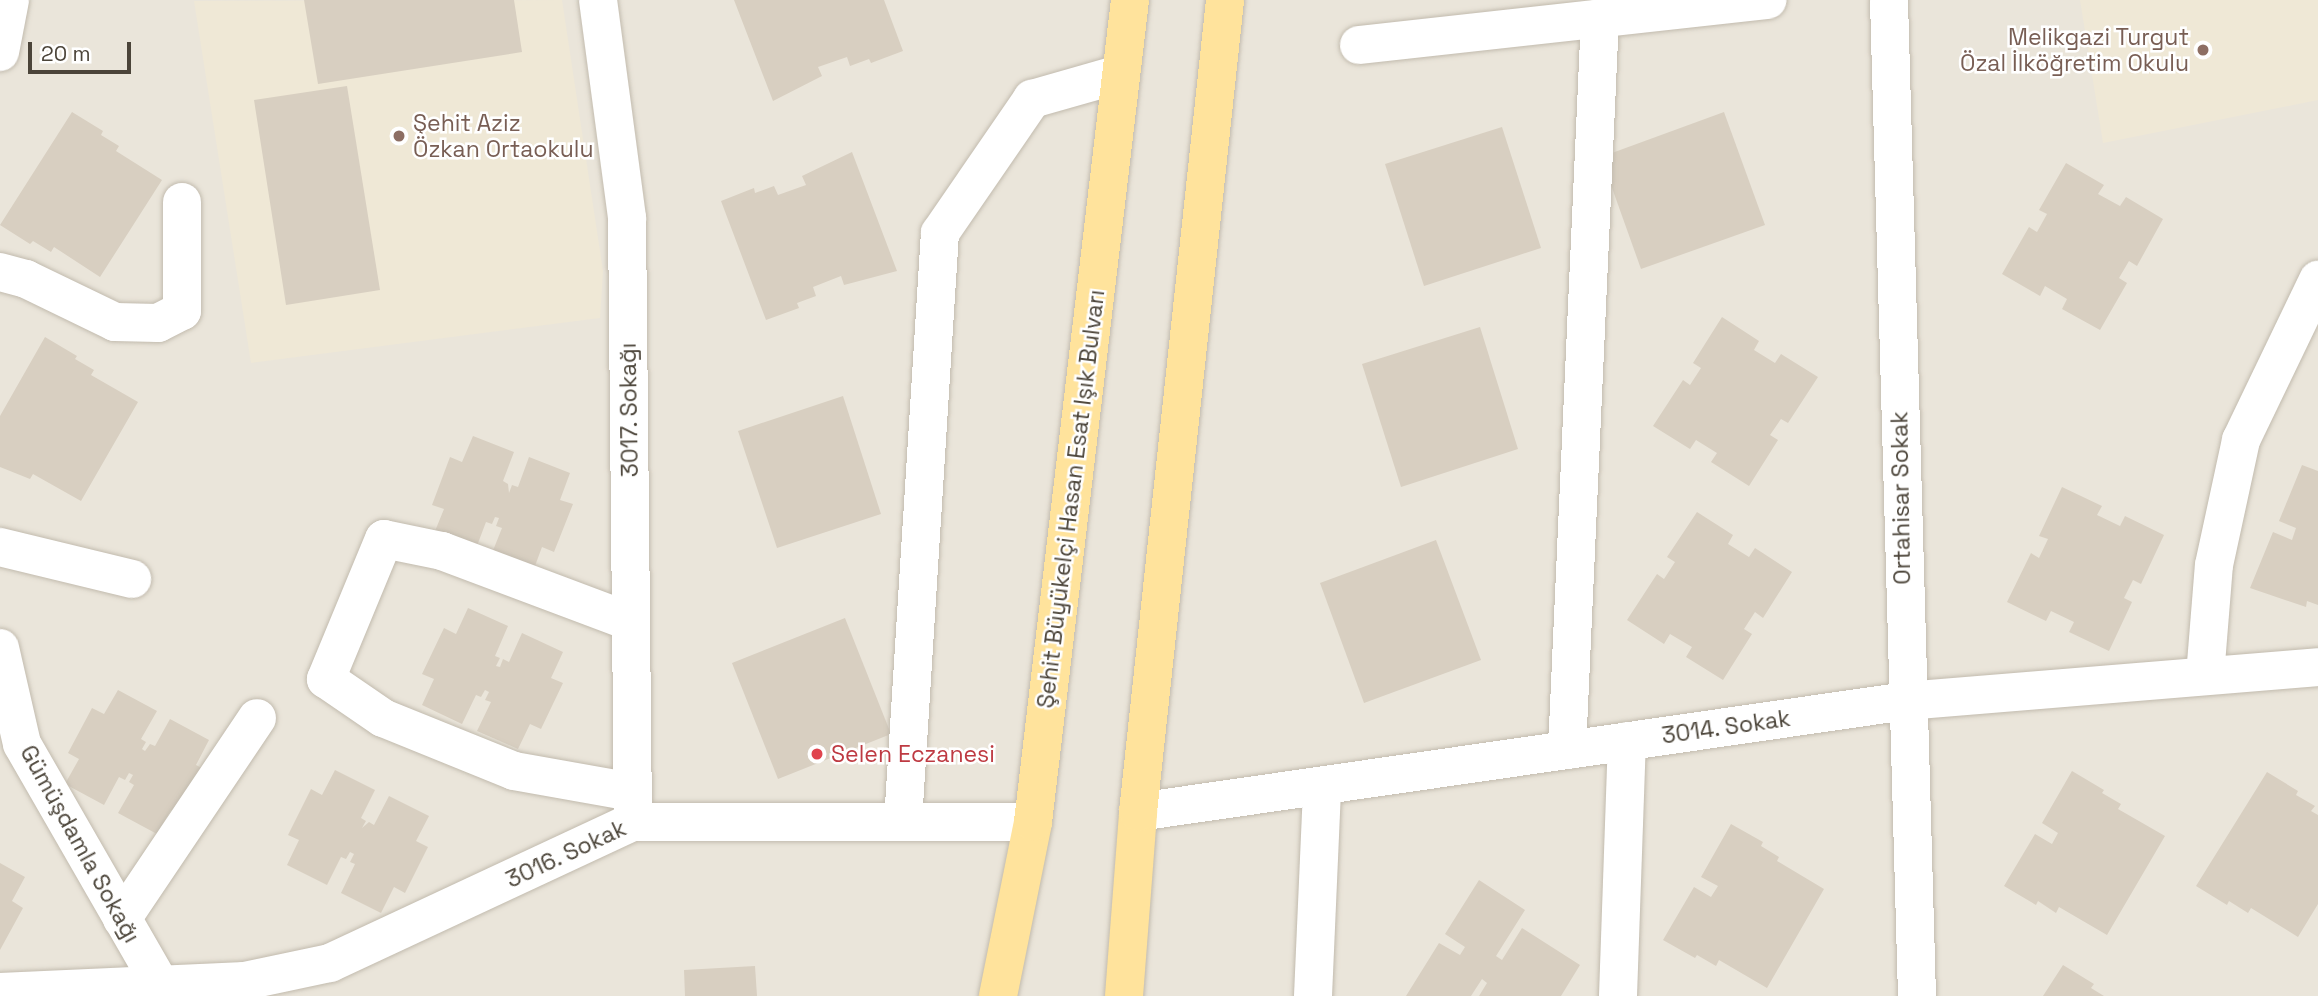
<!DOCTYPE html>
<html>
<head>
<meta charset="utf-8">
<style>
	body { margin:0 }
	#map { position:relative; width:2318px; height:996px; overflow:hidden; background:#f6f3ec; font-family:"Space Grotesk",sans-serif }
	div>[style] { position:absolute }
	.residential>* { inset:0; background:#eae5da }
	.education>* { inset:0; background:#efe8d6 }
	.building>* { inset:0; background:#d8cfc1 }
	.roads { filter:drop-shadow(0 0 2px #c2bbae) drop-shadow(0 0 2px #c2bbae) }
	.minor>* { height:38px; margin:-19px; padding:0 19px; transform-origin:19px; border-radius:19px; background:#fff }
	.major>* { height:38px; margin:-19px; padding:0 19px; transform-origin:19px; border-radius:19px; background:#ffe39c }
	.dots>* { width:19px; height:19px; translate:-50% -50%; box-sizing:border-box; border:4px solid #fff; border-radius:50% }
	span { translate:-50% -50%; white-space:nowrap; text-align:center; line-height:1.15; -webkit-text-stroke:5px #fff; paint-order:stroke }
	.education-label { font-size:23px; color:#785e54 }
	.right { translate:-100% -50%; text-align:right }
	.left { translate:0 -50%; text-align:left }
	.street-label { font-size:23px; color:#4b4439 }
	.health-label { font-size:23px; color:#be3a42 }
	.scale { position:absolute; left:28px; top:42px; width:103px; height:32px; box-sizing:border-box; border:4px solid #4b4439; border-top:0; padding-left:9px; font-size:21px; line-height:24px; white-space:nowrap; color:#4b4439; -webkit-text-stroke:5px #fff; paint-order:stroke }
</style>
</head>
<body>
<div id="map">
	<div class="residential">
		<div style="clip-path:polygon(0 0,2318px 0,2318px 996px,0 996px)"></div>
	</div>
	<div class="education">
		<div style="clip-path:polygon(562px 0,603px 271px,600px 318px,251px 363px,194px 1px)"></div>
		<div style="clip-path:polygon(2080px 0,2318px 0,2318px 100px,2103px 143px)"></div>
	</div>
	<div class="building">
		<div style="clip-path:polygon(304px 0,514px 0,522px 52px,318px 84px)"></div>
		<div style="clip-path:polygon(734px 0,884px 0,903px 51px,871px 63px,869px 59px,850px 66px,847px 57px,818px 67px,822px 76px,773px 101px)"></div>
		<div style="clip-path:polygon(347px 86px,380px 290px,286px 305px,254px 100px)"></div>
		<div style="clip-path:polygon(72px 112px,103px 131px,101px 135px,119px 146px,116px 151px,162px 180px,100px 277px,54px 247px,51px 252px,33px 241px,30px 244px,0 225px)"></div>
		<div style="clip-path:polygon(1724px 112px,1765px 225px,1641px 269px,1601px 157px)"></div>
		<div style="clip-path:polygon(1502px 127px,1541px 248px,1424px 286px,1385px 164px)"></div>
		<div style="clip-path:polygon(852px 152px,897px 271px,844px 285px,841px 276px,813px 287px,816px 296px,797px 303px,799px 308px,766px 320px,721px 201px,754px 188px,755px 193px,774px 186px,778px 195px,806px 185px,802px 176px)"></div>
		<div style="clip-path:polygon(2066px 163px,2104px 185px,2098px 194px,2120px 206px,2126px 197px,2163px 219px,2137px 266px,2129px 261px,2119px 278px,2127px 283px,2100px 330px,2062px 309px,2067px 299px,2045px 286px,2040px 296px,2002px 274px,2029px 227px,2037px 232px,2047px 214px,2039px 210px)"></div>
		<div style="clip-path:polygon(1722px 317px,1759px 341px,1754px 350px,1775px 363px,1781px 354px,1818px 377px,1788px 423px,1781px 419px,1770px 435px,1778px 440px,1749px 486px,1711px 462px,1717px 453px,1696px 440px,1690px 449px,1653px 426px,1683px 380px,1690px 385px,1701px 368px,1693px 363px)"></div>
		<div style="clip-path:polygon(1480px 327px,1518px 449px,1401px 487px,1362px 364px)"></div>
		<div style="clip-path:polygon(45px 337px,77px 356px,75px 359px,94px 370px,91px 375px,138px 402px,81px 501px,33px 474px,30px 479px,0 467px,0 416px)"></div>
		<div style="clip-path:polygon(843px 396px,881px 514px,777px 548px,738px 431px)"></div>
		<div style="clip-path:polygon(473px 436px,514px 452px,503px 481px,508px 484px,509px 493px,512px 485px,518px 487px,529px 457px,570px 473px,560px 500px,573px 504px,554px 552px,542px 547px,532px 574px,490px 558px,502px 528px,496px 526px,499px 518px,495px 517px,492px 524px,486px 522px,475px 551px,433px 536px,444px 509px,432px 505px,450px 457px,462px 462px)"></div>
		<div style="clip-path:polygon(2302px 465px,2318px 471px,2318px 605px,2307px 601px,2306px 607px,2250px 588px,2273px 532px,2292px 540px,2296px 528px,2279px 521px)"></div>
		<div style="clip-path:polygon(2062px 487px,2102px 506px,2097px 515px,2120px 526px,2125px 516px,2164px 535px,2141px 584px,2133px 580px,2124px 598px,2132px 602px,2109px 651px,2069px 632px,2074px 622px,2051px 611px,2046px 621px,2007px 602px,2031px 553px,2039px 558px,2048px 539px,2039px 536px)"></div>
		<div style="clip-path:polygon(1697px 512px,1733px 535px,1728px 544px,1749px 557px,1755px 548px,1792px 572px,1763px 618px,1755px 612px,1744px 629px,1752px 634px,1723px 680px,1686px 657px,1692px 647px,1670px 634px,1664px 644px,1627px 620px,1657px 574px,1664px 579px,1675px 562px,1667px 557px)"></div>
		<div style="clip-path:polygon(1436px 540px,1481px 660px,1364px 703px,1320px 583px)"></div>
		<div style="clip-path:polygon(468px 608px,508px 626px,495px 656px,500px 658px,496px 666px,500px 667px,503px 659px,509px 662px,522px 633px,563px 652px,551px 678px,563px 683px,541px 729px,530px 724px,518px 749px,477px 731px,491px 702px,485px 700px,489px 692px,485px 690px,481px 697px,476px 695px,462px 724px,422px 705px,434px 679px,422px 674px,444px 628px,456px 634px)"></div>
		<div style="clip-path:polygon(845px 618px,891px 734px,778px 779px,732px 663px)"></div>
		<div style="clip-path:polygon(118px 690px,157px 711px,141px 739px,146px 742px,142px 749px,145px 751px,150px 744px,155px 746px,170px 719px,209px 740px,196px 765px,207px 771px,183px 815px,171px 810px,157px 834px,118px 813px,134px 785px,129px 782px,133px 775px,129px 773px,125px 780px,119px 777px,104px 805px,65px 784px,79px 759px,68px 753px,92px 708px,104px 714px)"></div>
		<div style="clip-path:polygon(335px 770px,375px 790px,361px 818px,366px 821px,362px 828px,369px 822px,374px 825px,389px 796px,429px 816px,416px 841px,428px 847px,405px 893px,394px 887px,381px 913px,341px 893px,355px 864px,350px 862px,354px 854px,350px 852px,346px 859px,341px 857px,327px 885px,287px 865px,299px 840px,288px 835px,311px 789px,322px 795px)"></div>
		<div style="clip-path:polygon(2072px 771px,2104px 790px,2102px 793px,2121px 804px,2118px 809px,2165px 836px,2107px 935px,2059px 907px,2056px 913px,2038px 901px,2036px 905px,2004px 886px,2035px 834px,2052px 844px,2058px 833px,2042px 823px)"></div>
		<div style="clip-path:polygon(2267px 772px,2298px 791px,2296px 795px,2315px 806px,2311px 811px,2318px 815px,2318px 904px,2298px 937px,2251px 908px,2248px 913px,2229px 901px,2227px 905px,2196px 886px)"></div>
		<div style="clip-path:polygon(1731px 824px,1763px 842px,1761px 846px,1779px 857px,1777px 861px,1824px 889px,1767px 988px,1719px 960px,1716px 966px,1697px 955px,1695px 958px,1663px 940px,1694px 887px,1711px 897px,1718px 886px,1701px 877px)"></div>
		<div style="clip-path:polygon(0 863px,25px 877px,12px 901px,23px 908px,0 950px)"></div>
		<div style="clip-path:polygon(1479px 880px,1525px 910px,1496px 956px,1502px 960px,1522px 928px,1580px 965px,1561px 996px,1479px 996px,1487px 983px,1482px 979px,1471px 996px,1406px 996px,1439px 943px,1460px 955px,1465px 947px,1445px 934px)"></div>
		<div style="clip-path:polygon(2063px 965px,2094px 984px,2091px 988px,2104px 996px,2043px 996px)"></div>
		<div style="clip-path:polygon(755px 966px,757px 996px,685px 996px,684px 970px)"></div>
	</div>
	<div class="roads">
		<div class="minor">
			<div style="left:598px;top:0;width:220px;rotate:82.4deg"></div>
			<div style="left:627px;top:218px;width:604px;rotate:89.43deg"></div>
			<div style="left:1889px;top:0;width:996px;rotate:88.39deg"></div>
			<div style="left:1359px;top:45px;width:411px;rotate:-6.3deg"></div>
			<div style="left:0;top:52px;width:53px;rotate:-79.1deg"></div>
			<div style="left:0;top:272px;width:27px;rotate:15deg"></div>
			<div style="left:26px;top:279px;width:99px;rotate:25.8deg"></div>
			<div style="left:115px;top:322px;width:43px;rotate:1.3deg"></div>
			<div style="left:158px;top:323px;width:27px;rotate:-27deg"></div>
			<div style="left:182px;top:311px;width:109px;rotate:-90deg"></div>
			<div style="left:0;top:547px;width:136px;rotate:13.6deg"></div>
			<div style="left:631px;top:622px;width:202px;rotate:-159.4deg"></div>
			<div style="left:442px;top:551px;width:59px;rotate:-168.3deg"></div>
			<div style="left:384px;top:539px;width:152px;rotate:112.5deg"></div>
			<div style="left:326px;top:679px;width:69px;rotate:34.4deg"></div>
			<div style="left:383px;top:718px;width:141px;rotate:22deg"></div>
			<div style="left:514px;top:771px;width:120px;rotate:10.1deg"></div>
			<div style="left:0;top:648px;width:98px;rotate:77.1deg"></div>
			<div style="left:22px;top:744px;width:275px;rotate:60.1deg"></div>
			<div style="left:159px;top:982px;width:14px;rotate:90deg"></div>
			<div style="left:2205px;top:676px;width:111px;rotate:-85.4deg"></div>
			<div style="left:2214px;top:565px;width:128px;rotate:-77.8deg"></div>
			<div style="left:2241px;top:440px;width:178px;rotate:-64.3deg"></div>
			<div style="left:1567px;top:750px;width:733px;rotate:-87.42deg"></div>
			<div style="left:1138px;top:812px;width:776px;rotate:-8.22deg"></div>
			<div style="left:1906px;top:701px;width:413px;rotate:-4.7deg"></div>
			<div style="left:903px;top:822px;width:590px;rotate:-86.41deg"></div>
			<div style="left:940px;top:233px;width:163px;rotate:-55.5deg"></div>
			<div style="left:1032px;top:99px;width:91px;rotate:-15.9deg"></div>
			<div style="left:122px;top:919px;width:242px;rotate:-56.1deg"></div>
			<div style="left:0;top:992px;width:245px;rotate:-2.6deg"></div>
			<div style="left:245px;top:981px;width:87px;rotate:-12deg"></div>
			<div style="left:330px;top:963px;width:334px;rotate:-25deg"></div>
			<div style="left:633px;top:822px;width:400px"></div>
			<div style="left:1313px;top:996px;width:210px;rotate:-87.5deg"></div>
			<div style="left:1618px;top:996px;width:255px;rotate:-88deg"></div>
		</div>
		<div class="major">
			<div style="left:998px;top:996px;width:177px;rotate:-78.6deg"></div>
			<div style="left:1033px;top:822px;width:828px;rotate:-83.27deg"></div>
			<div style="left:1124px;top:996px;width:185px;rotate:-85.6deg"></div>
			<div style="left:1138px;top:812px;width:817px;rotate:-83.88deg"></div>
		</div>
	</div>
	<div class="dots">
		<div style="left:2203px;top:50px;background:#8d6e63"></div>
		<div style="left:399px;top:136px;background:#8d6e63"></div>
		<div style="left:817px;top:754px;background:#e0444e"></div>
	</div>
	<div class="education-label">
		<span class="right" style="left:2189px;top:50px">Melikgazi Turgut<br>Özal İlköğretim Okulu</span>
		<span class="left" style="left:413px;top:136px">Şehit Aziz<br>Özkan Ortaokulu</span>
	</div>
	<div class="street-label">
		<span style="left:629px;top:410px;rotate:-91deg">3017. Sokağı</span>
		<span style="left:1901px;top:498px;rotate:-91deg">Ortahisar Sokak</span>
		<span style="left:1071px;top:499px;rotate:-83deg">Şehit Büyükelçi Hasan Esat Işık Bulvarı</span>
		<span style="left:1726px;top:727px;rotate:-8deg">3014. Sokak</span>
		<span style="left:80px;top:844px;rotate:61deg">Gümüşdamla Sokağı</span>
		<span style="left:566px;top:854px;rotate:-25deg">3016. Sokak</span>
	</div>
	<div class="health-label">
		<span class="left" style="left:831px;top:754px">Selen Eczanesi</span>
	</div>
	<div class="scale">20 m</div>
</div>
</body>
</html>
